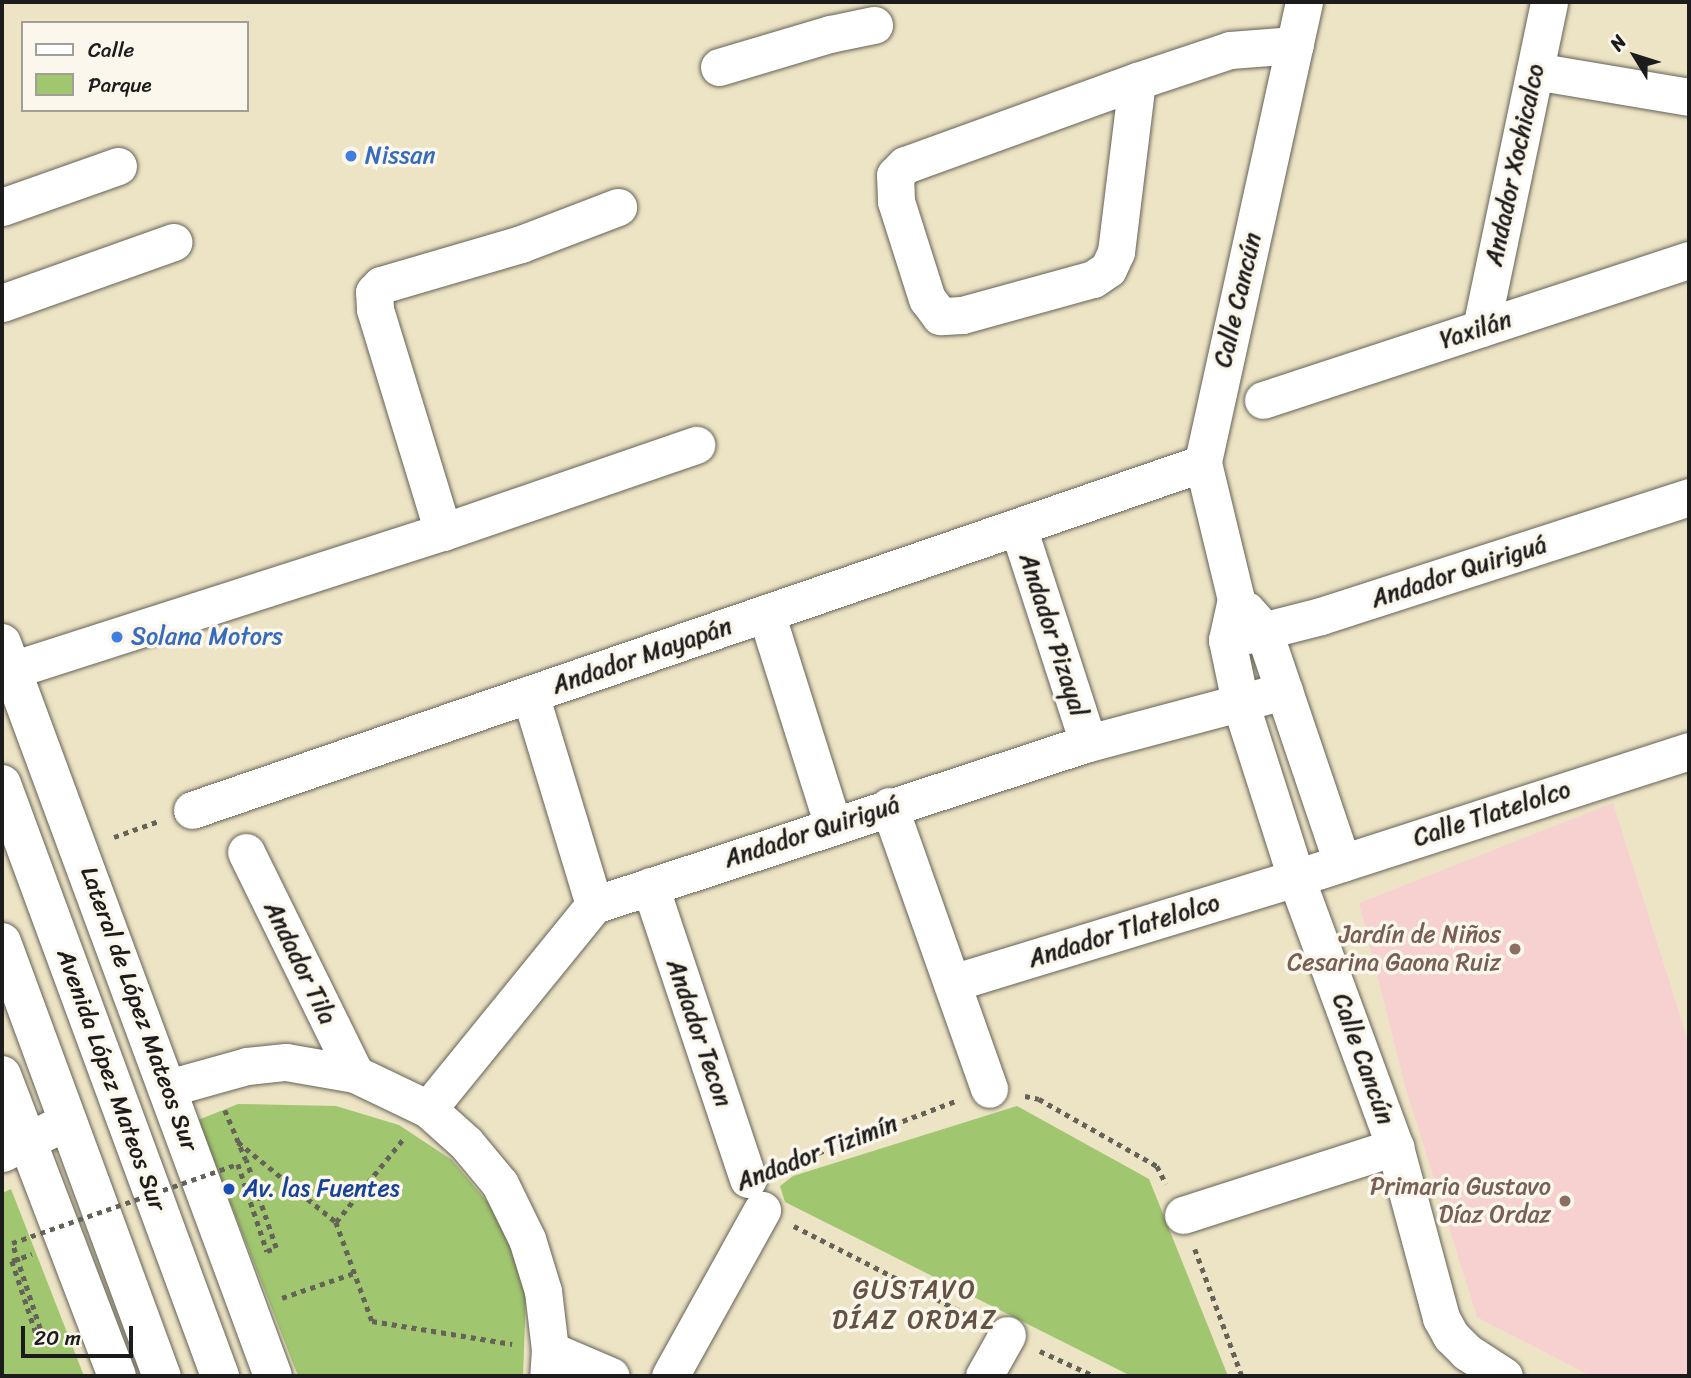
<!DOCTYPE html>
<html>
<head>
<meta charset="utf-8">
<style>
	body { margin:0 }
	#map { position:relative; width:1691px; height:1378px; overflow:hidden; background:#ede4c5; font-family:Sriracha,sans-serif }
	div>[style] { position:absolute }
	.built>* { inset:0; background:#f7d0d0 }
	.green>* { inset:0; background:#a1c670 }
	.path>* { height:4.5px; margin-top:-2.25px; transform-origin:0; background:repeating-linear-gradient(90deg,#656257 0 5px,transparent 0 10px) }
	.roads { filter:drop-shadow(0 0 2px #656257) drop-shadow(0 0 2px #656257) }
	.minor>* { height:37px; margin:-18.5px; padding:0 18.5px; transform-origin:18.5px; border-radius:18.5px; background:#fff }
	.major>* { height:38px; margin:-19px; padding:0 19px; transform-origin:19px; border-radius:19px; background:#fff }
	.path-bridge>* { height:4.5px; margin-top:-2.25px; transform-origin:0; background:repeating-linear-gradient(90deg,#656257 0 5px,transparent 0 10px) }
	.dots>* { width:19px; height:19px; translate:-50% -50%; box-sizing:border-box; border:4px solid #fbf7ec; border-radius:50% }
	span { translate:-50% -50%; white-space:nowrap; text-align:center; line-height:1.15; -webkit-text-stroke:7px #fbf7ec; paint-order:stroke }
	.shop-label { font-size:24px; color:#366cbe }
	.left { translate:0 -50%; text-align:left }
	.street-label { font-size:24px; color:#1c1c1c }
	.education-label { font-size:24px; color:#785e54 }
	.right { translate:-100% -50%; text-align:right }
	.transit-label { font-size:24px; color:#164399 }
	.neighbourhood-label { font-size:26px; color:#645244; letter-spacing:2px }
	.frame { position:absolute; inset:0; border:4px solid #1c1c1c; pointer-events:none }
	.legend { position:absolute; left:21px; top:21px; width:228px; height:91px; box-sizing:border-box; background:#fbf7ec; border:2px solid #a29f99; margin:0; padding:9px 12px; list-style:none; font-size:21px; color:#1c1c1c }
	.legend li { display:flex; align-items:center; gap:14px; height:35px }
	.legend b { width:35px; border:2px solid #a29f99 }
	.north { position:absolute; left:1600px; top:21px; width:70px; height:70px; -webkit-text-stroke:5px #fbf7ec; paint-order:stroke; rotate:308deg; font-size:19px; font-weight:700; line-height:28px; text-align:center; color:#1c1c1c }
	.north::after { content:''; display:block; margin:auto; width:24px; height:32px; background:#1c1c1c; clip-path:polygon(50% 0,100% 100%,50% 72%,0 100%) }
	.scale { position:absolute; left:21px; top:1326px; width:112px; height:32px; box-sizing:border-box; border:4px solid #1c1c1c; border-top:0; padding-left:9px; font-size:21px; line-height:24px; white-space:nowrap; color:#1c1c1c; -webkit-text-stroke:5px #fbf7ec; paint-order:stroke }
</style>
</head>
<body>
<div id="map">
	<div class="built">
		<div style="clip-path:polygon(1613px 803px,1689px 1044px,1689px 1376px,1591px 1376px,1477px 1317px,1405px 1086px,1359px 903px)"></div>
	</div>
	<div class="green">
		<div style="clip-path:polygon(238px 1104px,336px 1106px,399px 1125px,452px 1160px,490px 1205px,513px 1249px,526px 1294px,523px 1376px,298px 1376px,198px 1120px)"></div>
		<div style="clip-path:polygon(1017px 1106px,1149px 1179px,1228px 1376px,1131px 1376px,785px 1202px,780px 1186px,793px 1176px)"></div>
		<div style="clip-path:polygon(11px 1189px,84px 1376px,2px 1376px,2px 1193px)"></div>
	</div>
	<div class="path">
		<div style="left:114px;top:837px;width:48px;rotate:-19.6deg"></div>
		<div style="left:1025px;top:1096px;width:14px;rotate:12deg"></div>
		<div style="left:1039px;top:1099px;width:136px;rotate:29.6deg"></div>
		<div style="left:1157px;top:1166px;width:20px;rotate:63deg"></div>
		<div style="left:225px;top:1110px;width:54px;rotate:67.2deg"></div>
		<div style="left:238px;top:1142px;width:127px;rotate:39.2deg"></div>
		<div style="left:336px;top:1222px;width:105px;rotate:70deg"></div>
		<div style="left:372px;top:1321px;width:142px;rotate:9.3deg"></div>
		<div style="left:781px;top:1167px;width:187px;rotate:-20.7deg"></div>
		<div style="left:336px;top:1222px;width:108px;rotate:-51deg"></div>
		<div style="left:794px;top:1226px;width:204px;rotate:27.1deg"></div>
		<div style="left:1195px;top:1249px;width:135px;rotate:69.7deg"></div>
		<div style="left:12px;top:1261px;width:21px;rotate:-19deg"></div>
		<div style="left:282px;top:1298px;width:76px;rotate:-19.1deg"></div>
		<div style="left:1040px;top:1351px;width:60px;rotate:24.8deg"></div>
	</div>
	<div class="roads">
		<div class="minor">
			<div style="left:1304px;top:2px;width:472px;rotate:102.4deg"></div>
			<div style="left:1203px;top:463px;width:140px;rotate:76.4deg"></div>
			<div style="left:1236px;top:599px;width:42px;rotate:102.4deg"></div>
			<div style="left:1227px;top:640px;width:63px;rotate:78.2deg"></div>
			<div style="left:1240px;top:702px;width:185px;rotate:72.3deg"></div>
			<div style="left:1296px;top:878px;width:287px;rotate:69.8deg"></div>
			<div style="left:1395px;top:1147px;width:177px;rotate:74.9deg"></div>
			<div style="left:1441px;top:1318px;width:21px;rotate:61deg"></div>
			<div style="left:1451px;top:1336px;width:23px;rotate:45deg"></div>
			<div style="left:1467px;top:1352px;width:44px;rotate:33deg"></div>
			<div style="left:719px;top:67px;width:116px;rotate:-16.6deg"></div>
			<div style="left:830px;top:34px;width:45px;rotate:-11.6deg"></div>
			<div style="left:1535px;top:71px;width:156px;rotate:9.6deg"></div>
			<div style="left:1137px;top:81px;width:172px;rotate:97deg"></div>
			<div style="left:1116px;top:252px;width:19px;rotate:115deg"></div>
			<div style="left:1108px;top:269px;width:18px;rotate:146deg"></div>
			<div style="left:1093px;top:279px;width:136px;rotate:164.6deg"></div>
			<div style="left:962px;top:315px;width:22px;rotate:177deg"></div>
			<div style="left:940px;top:316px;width:21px;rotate:-127deg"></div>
			<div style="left:927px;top:299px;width:103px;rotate:-107.6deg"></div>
			<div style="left:896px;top:201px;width:26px;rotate:-92deg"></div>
			<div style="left:895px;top:175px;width:14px;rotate:-45deg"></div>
			<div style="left:905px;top:165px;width:247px;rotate:-19.9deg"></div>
			<div style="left:1137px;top:81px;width:98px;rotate:-18.4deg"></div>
			<div style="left:1230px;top:50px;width:65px;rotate:-4.4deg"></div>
			<div style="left:2px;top:207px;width:123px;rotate:-19.5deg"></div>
			<div style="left:2px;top:303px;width:182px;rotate:-19.6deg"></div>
			<div style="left:1481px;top:328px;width:333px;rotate:-78.2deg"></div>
			<div style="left:1263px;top:400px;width:448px;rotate:-18.2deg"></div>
			<div style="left:1018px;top:527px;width:227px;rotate:72deg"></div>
			<div style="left:443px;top:532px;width:233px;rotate:-107deg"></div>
			<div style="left:375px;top:309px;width:17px;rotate:-93deg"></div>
			<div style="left:374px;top:292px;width:10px;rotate:-45deg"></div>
			<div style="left:381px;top:285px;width:146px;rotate:-16.3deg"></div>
			<div style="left:521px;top:244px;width:104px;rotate:-20.9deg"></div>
			<div style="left:1246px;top:610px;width:25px;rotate:48deg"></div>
			<div style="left:1263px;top:629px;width:247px;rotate:71.3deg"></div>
			<div style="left:766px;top:613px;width:222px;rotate:72.5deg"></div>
			<div style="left:1227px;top:640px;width:97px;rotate:-14.3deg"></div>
			<div style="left:1321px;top:616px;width:387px;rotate:-17.9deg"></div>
			<div style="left:12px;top:670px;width:453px;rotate:-17.8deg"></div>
			<div style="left:443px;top:532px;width:268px;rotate:-19deg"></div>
			<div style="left:530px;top:694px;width:220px;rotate:73.1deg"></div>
			<div style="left:889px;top:806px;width:300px;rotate:70.5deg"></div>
			<div style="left:192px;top:810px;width:1069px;rotate:-18.94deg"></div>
			<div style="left:246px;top:852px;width:247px;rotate:63.8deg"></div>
			<div style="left:650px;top:886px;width:309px;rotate:71.5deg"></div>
			<div style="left:952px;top:983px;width:360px;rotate:-17deg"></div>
			<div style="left:1296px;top:878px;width:413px;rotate:-17.9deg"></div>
			<div style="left:168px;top:1088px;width:82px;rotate:-15.6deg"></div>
			<div style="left:247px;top:1066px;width:39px;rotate:-6deg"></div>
			<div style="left:286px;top:1062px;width:70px;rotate:9.9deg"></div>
			<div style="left:355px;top:1074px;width:81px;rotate:25.6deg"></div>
			<div style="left:428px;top:1109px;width:51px;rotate:41.8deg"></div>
			<div style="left:466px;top:1143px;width:53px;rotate:50.3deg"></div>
			<div style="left:500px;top:1184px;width:61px;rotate:63.9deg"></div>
			<div style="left:527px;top:1239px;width:54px;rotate:72.9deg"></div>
			<div style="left:543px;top:1291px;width:59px;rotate:83.2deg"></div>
			<div style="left:550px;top:1350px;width:26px;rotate:94deg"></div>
			<div style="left:428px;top:1109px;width:263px;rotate:-50.9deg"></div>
			<div style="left:594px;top:905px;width:520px;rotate:-18.16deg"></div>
			<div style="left:1088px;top:743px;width:203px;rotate:-14.9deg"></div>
			<div style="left:2px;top:1153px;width:73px;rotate:-25.9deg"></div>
			<div style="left:1183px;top:1215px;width:223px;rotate:-17.8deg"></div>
			<div style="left:550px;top:1350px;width:66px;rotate:23.1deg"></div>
			<div style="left:670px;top:1376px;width:190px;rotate:-61deg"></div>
			<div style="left:984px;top:1376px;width:47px;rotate:-60.7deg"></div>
		</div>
		<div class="major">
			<div style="left:2px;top:643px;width:781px;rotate:69.71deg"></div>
			<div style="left:2px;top:784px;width:631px;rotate:69.78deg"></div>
			<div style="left:2px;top:942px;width:463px;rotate:69.8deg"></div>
			<div style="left:2px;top:1075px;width:322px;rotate:69.1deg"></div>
		</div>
	</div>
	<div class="path-bridge">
		<div style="left:12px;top:1261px;width:82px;rotate:71.6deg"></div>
		<div style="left:38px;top:1339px;width:5px;rotate:-11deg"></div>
		<div style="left:43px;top:1338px;width:100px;rotate:-108.1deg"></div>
		<div style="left:12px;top:1243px;width:239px;rotate:-19.3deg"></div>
		<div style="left:238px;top:1164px;width:92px;rotate:71.6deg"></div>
		<div style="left:267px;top:1251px;width:9px;rotate:-18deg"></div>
		<div style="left:276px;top:1248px;width:93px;rotate:-108.8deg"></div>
	</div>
	<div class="dots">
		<div style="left:351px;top:156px;background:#3f7fe0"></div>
		<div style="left:117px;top:637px;background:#3f7fe0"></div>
		<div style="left:1515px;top:949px;background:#8d6e63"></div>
		<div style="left:229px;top:1189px;background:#1a4fb4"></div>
		<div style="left:1565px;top:1201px;background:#8d6e63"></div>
	</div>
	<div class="shop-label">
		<span class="left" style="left:365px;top:156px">Nissan</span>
		<span class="left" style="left:131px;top:637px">Solana Motors</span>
	</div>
	<div class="street-label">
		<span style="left:1515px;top:165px;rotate:-78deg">Andador Xochicalco</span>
		<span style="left:1238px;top:300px;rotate:-77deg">Calle Cancún</span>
		<span style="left:1476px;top:330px;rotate:-18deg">Yaxilán</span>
		<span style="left:1459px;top:572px;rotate:-18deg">Andador Quiriguá</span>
		<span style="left:1053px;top:635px;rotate:72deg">Andador Pizayal</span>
		<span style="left:642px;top:656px;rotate:-19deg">Andador Mayapán</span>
		<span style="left:1492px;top:814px;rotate:-18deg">Calle Tlatelolco</span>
		<span style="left:812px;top:832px;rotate:-18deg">Andador Quiriguá</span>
		<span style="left:1124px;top:931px;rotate:-17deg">Andador Tlatelolco</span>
		<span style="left:300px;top:963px;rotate:64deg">Andador Tila</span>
		<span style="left:139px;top:1009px;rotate:70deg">Lateral de López Mateos Sur</span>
		<span style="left:699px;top:1033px;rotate:71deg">Andador Tecon</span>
		<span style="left:1363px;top:1059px;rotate:70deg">Calle Cancún</span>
		<span style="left:111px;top:1080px;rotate:70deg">Avenida López Mateos Sur</span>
		<span style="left:817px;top:1153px;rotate:-21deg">Andador Tizimín</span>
	</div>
	<div class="education-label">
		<span class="right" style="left:1501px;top:949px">Jardín de Niños<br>Cesarina Gaona Ruiz</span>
		<span class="right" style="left:1551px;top:1201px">Primaria Gustavo<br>Díaz Ordaz</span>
	</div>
	<div class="transit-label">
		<span class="left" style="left:243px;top:1189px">Av. las Fuentes</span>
	</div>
	<div class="neighbourhood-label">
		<span style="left:915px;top:1305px">GUSTAVO<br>DÍAZ ORDAZ</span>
	</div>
	<div class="frame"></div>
	<ul class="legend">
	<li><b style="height:9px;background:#fff"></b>Calle</li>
	<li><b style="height:19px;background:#a1c670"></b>Parque</li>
	</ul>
	<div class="north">N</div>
	<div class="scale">20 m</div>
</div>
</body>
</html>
